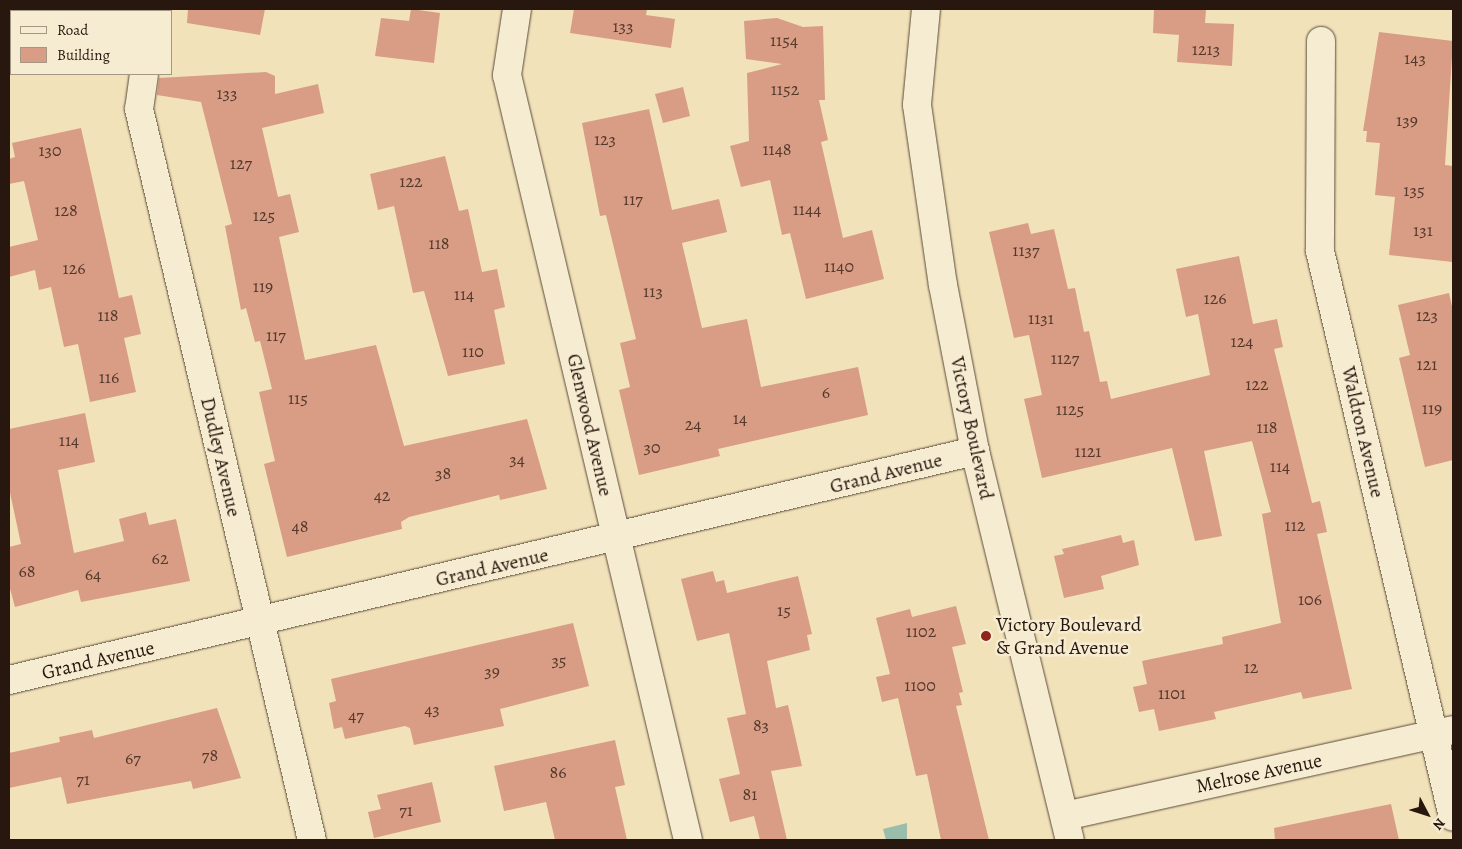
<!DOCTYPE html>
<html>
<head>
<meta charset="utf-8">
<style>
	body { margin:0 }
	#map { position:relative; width:1462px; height:849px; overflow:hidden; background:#f1e2b9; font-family:Alegreya,serif }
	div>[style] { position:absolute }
	.water>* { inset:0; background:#9bbeac }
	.building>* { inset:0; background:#d89d84 }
	.roads { filter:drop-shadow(0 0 1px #5a4a39) drop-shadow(0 0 1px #5a4a39) }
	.street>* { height:28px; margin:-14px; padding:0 14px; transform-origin:14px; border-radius:14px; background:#f6ecd2 }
	.secondary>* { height:28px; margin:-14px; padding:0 14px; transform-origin:14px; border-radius:14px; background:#f6ecd2 }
	.dots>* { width:14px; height:14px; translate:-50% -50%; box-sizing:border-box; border:2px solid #f6ecd2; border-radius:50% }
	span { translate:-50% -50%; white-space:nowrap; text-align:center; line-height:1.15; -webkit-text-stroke:5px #f6ecd2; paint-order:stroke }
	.number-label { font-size:18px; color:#54382c }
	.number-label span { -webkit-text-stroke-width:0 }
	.street-label { font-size:20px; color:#28170e }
	.poi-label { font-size:20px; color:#28170e }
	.left { translate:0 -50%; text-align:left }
	.frame { position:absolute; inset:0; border:10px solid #28170e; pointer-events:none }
	.legend { position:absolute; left:10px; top:10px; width:162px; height:65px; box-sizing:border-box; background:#f6ecd2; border:1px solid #a49784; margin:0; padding:6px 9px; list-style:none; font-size:15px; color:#28170e }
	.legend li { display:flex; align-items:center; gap:10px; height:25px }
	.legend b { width:25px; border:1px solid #a49784 }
	.north { position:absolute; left:1402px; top:789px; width:50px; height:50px; -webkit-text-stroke:4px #f6ecd2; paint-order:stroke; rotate:130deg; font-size:14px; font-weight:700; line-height:20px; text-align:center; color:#28170e }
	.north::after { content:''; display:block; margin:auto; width:18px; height:22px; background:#28170e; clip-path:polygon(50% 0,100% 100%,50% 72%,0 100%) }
</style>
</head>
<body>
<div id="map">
	<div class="water">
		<div style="clip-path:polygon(907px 823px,907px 840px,886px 840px,883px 829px)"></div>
	</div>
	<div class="building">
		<div style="clip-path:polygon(188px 9px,265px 9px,260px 35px,187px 23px)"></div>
		<div style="clip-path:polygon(411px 9px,440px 13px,434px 63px,375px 56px,381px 18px,409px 21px)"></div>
		<div style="clip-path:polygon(574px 9px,647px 9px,646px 15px,675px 19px,671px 48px,570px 33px)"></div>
		<div style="clip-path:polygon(1154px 9px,1206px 10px,1205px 23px,1234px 24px,1232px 66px,1177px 62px,1179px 35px,1153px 33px)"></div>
		<div style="clip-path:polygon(777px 18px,803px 27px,823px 26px,825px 100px,819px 100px,828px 140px,821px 142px,843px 238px,872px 230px,884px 279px,806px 299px,790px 233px,782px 235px,770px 180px,741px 187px,730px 146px,749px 141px,747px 73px,782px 64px,746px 59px,744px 21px)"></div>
		<div style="clip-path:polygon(1379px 32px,1453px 41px,1445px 165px,1453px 166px,1453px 262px,1389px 255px,1395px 197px,1375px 195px,1380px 143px,1366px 142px,1367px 131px,1363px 131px)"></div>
		<div style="clip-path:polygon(266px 72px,275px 76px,275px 94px,318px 84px,324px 113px,262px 128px,278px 197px,290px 194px,299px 232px,279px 237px,305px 360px,376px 345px,404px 446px,527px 419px,547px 489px,500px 500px,499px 495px,409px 517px,401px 522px,402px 529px,287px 557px,264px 464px,275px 461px,259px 392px,272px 389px,260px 341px,255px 342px,246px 308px,241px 310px,225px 226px,232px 224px,201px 102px,157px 95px,159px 78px)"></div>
		<div style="clip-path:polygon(683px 87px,690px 116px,663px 123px,655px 94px)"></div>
		<div style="clip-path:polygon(649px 109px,672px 210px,719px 199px,727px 232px,682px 243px,702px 328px,747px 319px,761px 387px,858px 367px,868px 415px,718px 449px,720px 456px,639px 475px,619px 390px,630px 387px,620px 343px,636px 339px,606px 215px,600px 216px,582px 123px)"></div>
		<div style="clip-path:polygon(81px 128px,119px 298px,132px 295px,141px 334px,124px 338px,136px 392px,90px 402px,78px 344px,64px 347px,51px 287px,39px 290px,35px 270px,9px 277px,9px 247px,38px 240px,24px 181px,9px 184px,9px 159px,15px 157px,12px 143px)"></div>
		<div style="clip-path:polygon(445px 156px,459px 211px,468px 209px,482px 272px,497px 269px,505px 307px,494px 310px,505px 364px,448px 376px,424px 291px,413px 293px,394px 206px,378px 210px,370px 174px)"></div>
		<div style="clip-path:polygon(1028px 223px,1031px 234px,1054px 229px,1068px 289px,1075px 288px,1084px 332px,1089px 331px,1100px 382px,1107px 381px,1111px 399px,1210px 375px,1198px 314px,1186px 317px,1176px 269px,1239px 256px,1253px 324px,1277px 319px,1283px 347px,1274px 349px,1312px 503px,1320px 501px,1327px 532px,1317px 534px,1352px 689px,1303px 699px,1301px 692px,1214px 712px,1216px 719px,1159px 731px,1154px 709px,1139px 712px,1133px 687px,1147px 684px,1142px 661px,1223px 644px,1222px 637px,1281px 623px,1262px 514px,1271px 512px,1252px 441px,1204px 451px,1222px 536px,1195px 541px,1172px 448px,1042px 478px,1024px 399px,1042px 395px,1029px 335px,1014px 338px,989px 232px)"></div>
		<div style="clip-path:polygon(1449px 293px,1453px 311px,1453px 460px,1425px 467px,1399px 358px,1410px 355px,1398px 305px)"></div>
		<div style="clip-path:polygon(85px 413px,95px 462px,58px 470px,74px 553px,124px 541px,119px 519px,146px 512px,149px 525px,176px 519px,190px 581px,81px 602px,78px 590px,15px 607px,9px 585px,9px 547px,21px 544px,9px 488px,9px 429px)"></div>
		<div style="clip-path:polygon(1121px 535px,1123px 543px,1134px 540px,1139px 565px,1101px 576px,1104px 589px,1064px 598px,1054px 556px,1064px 554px,1062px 549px)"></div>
		<div style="clip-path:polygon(713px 571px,716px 582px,724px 580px,727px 593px,798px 576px,812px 634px,807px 635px,810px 650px,767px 661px,776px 708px,788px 705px,802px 766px,771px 771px,787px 840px,760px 840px,754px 816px,730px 822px,719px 779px,740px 774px,727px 718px,746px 714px,729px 633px,697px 641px,681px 579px)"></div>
		<div style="clip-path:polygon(956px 606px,966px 644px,952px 647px,963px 692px,959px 693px,962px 705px,956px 706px,989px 840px,941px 840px,927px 774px,916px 776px,898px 698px,882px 702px,876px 677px,890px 674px,876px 618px,910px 609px,912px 617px)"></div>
		<div style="clip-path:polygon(573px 623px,589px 686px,500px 709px,504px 726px,414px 745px,410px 728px,405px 726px,345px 739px,342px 727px,334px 729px,329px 703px,336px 701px,331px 679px)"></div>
		<div style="clip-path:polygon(217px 708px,241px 778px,193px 789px,191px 781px,67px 804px,61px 777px,9px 788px,9px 753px,60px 742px,59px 737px,92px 730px,94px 738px)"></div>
		<div style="clip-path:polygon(615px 740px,625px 785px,615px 787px,627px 840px,555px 840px,546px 802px,504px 811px,494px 766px)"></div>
		<div style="clip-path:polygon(432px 782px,441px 822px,374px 838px,368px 812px,381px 809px,377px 795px)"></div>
		<div style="clip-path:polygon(1391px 804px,1399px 840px,1275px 840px,1274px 828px)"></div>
	</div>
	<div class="roads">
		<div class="street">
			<div style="left:517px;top:9px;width:67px;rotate:98.6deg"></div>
			<div style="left:507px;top:75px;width:786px;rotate:76.69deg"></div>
			<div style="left:153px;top:11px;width:2px;rotate:-63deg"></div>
			<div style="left:1321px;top:41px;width:210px;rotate:90.3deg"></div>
			<div style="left:1320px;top:251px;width:581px;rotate:76.78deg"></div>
			<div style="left:144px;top:74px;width:35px;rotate:98deg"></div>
			<div style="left:139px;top:109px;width:751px;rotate:76.69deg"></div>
			<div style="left:9px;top:680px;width:993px;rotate:-13.34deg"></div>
			<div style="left:1065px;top:816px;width:397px;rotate:-12.5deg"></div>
		</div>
		<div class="secondary">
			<div style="left:926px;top:9px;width:96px;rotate:95.4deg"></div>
			<div style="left:917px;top:105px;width:182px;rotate:81.8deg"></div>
			<div style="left:943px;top:285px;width:169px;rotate:79.1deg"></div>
			<div style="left:975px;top:451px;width:400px;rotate:76.3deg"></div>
		</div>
	</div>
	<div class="dots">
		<div style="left:986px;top:636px;background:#8f2418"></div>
	</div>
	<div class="number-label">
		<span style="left:623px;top:26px">133</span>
		<span style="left:784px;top:40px">1154</span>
		<span style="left:1206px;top:49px">1213</span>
		<span style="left:1415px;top:58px">143</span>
		<span style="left:785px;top:89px">1152</span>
		<span style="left:227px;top:93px">133</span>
		<span style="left:1407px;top:120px">139</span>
		<span style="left:605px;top:139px">123</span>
		<span style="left:777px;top:149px">1148</span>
		<span style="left:50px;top:150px">130</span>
		<span style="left:241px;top:163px">127</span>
		<span style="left:411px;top:181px">122</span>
		<span style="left:1414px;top:190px">135</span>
		<span style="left:633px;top:199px">117</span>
		<span style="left:807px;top:209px">1144</span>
		<span style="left:66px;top:210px">128</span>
		<span style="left:264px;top:215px">125</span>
		<span style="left:1423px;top:230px">131</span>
		<span style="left:439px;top:243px">118</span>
		<span style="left:1026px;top:250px">1137</span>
		<span style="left:839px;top:266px">1140</span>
		<span style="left:74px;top:268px">126</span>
		<span style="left:263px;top:286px">119</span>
		<span style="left:653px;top:291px">113</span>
		<span style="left:464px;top:294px">114</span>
		<span style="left:1215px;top:298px">126</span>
		<span style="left:108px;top:315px">118</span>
		<span style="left:1427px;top:315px">123</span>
		<span style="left:1041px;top:318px">1131</span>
		<span style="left:276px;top:335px">117</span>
		<span style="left:1242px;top:341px">124</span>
		<span style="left:473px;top:351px">110</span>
		<span style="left:1065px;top:358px">1127</span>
		<span style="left:1427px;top:364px">121</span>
		<span style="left:109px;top:377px">116</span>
		<span style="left:1257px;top:384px">122</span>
		<span style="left:826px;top:392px">6</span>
		<span style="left:298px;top:398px">115</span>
		<span style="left:1432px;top:408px">119</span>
		<span style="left:1070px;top:409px">1125</span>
		<span style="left:740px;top:418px">14</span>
		<span style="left:693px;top:424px">24</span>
		<span style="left:1267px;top:427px">118</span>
		<span style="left:69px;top:440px">114</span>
		<span style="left:652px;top:447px">30</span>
		<span style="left:1088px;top:451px">1121</span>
		<span style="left:517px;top:459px">34</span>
		<span style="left:1280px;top:466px">114</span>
		<span style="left:443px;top:473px">38</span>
		<span style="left:382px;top:495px">42</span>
		<span style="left:1295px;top:525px">112</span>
		<span style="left:300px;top:526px">48</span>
		<span style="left:160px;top:558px">62</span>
		<span style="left:27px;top:571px">68</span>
		<span style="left:93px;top:574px">64</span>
		<span style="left:1310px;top:599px">106</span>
		<span style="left:784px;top:610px">15</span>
		<span style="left:921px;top:631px">1102</span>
		<span style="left:559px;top:660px">35</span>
		<span style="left:1251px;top:667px">12</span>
		<span style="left:492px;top:671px">39</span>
		<span style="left:920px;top:685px">1100</span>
		<span style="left:1172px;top:693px">1101</span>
		<span style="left:432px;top:709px">43</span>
		<span style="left:356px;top:715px">47</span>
		<span style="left:761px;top:725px">83</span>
		<span style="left:210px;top:755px">78</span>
		<span style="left:133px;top:758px">67</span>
		<span style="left:558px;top:772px">86</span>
		<span style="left:83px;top:779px">71</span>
		<span style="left:750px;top:794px">81</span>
		<span style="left:406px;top:810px">71</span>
	</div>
	<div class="street-label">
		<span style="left:590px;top:425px;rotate:77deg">Glenwood Avenue</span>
		<span style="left:972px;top:428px;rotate:78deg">Victory Boulevard</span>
		<span style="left:1363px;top:432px;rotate:77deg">Waldron Avenue</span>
		<span style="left:221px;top:457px;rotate:77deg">Dudley Avenue</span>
		<span style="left:886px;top:473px;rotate:-14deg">Grand Avenue</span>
		<span style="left:492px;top:567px;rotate:-13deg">Grand Avenue</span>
		<span style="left:98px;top:660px;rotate:-13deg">Grand Avenue</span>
		<span style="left:1259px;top:773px;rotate:-12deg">Melrose Avenue</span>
	</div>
	<div class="poi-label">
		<span class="left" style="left:996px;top:636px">Victory Boulevard<br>&amp; Grand Avenue</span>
	</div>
	<div class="frame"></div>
	<ul class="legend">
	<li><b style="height:6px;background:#f6ecd2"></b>Road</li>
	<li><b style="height:14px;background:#d89d84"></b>Building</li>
	</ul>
	<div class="north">N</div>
</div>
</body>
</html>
